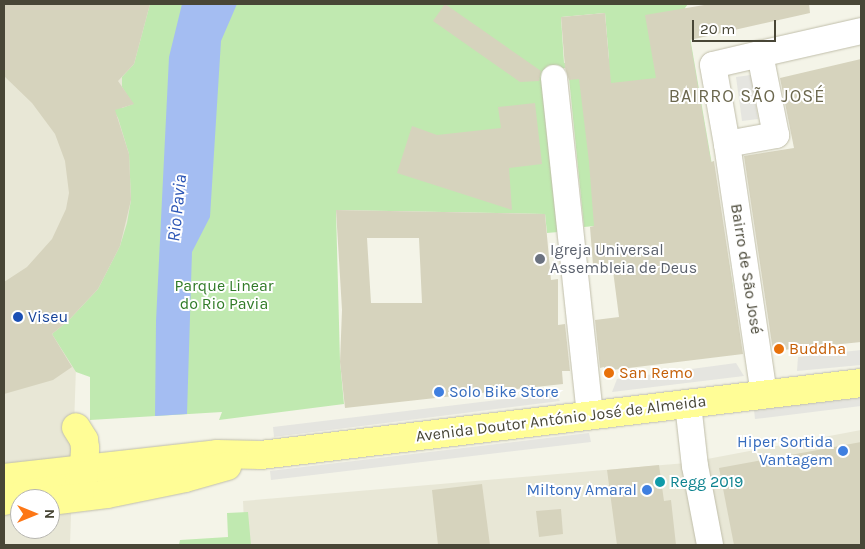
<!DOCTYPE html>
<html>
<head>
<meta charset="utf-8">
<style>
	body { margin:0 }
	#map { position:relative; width:865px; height:549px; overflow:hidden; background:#f4f4e8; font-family:Karla,sans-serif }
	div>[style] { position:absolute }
	.residential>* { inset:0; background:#e8e7d6 }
	.green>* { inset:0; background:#c0e9b0 }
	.parking>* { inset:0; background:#e5e5e0 }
	.water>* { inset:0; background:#a4bdf2 }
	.building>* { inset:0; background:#d6d3bd }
	.roads { filter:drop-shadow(0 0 1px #c0beaa) drop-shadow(0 0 1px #c0beaa) }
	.minor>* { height:26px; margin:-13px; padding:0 13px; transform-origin:13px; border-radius:13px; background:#fff }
	.primary>* { height:28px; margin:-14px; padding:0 14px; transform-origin:14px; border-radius:14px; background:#fffd96 }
	.dots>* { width:14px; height:14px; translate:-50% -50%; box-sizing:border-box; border:2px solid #fff; border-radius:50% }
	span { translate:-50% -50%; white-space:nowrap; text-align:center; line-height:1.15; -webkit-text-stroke:4px #fff; paint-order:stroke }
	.worship-label { font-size:16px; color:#5b616d }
	.left { translate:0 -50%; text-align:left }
	.street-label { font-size:16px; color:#484636 }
	.park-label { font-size:16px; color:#317b28 }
	.transit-label { font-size:16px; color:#164399 }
	.food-label { font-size:16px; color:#c56008 }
	.shop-label { font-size:16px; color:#366cbe }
	.right { translate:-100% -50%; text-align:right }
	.culture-label { font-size:16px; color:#0d838f }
	.neighbourhood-label { font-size:18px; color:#6b674d; letter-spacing:1px }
	.water-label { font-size:18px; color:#2d57b6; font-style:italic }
	.frame { position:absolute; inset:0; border:5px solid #484636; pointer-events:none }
	.north { position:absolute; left:10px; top:489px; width:50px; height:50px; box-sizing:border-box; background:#fff; border:1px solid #b6b5af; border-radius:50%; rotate:90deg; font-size:14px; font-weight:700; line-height:20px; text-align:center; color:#484636 }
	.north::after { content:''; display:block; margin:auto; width:18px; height:22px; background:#fd7716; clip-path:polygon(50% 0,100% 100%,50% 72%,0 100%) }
	.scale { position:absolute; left:692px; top:20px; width:84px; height:22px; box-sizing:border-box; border:2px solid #484636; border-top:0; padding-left:6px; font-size:15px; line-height:18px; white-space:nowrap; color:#484636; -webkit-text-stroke:4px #fff; paint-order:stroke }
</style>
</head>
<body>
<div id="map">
	<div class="residential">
		<div style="clip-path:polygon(evenodd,4px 4px,156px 4px,134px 235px,76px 367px,70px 545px,4px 545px,4px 4px,20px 499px,50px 499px,50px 529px,20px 529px,20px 499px)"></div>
		<div style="clip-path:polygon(861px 430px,861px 545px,245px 545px,243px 501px,686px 463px)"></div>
	</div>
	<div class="green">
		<div style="clip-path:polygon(evenodd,150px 4px,688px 4px,685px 8px,733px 287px,675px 297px,646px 221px,584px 227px,568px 68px,545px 69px,558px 232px,547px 233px,545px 214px,336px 210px,340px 361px,344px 404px,219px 420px,222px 412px,90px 420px,90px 377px,76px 372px,52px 334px,68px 321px,98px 289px,120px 246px,127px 223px,131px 200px,129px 154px,118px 118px,111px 105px,118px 101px,122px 108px,133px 104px,122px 87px,122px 77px,134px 64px,150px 4px,605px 13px,609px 59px,564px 63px,561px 17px,605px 13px)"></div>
		<div style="clip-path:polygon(248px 512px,251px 545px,179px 545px,180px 540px,228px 537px,227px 513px)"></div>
	</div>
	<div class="parking">
		<div style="clip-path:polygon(751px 75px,758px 119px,742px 121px,736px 77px)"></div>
		<div style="clip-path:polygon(861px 350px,861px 365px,797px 371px,798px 357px)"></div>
		<div style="clip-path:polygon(736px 363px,744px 376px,612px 392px,617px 379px)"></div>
		<div style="clip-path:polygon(555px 393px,560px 401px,274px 437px,273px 427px)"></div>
		<div style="clip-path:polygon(861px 397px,861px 406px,755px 419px,754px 410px)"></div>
		<div style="clip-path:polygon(589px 433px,591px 442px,271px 480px,270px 471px)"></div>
	</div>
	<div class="water">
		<div style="clip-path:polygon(182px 4px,237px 4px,221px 41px,210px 217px,192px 252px,187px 414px,155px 416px,156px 321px,169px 57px)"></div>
	</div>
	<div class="building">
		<div style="clip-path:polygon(4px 4px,150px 4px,134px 64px,118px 81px,134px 104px,115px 110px,129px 154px,131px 200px,120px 246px,98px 289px,68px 321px,52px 334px,72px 367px,53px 380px,4px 394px,4px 282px,27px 267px,52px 239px,66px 209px,69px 193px,65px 161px,55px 134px,32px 103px,4px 76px)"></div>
		<div style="clip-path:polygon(445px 4px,541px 71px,539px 81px,520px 82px,433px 21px)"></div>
		<div style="clip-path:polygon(710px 4px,809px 4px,810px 13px,690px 40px,711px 162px,714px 161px,743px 354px,604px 371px,604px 367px,600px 368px,595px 320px,619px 317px,612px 263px,593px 265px,590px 227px,594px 226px,589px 162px,579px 79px,569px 80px,565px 68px,561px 17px,605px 13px,611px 83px,656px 78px,645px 15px)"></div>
		<div style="clip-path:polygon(861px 59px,861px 342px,773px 351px,744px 156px,794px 148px,780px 78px)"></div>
		<div style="clip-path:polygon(535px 103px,542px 164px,509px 168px,512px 210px,397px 173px,412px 126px,437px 135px,501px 128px,498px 107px)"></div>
		<div style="clip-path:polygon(evenodd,336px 210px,545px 214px,551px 280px,558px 279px,558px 325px,565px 324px,570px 371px,562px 371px,563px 384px,345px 408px,340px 362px,342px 310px,336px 210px,367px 238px,419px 238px,422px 303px,371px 303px,367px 238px)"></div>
		<div style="clip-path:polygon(861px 442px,861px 545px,734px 545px,719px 468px)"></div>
		<div style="clip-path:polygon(659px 465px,664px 501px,671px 500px,676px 545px,617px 545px,607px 470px)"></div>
		<div style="clip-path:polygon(482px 484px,490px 545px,438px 545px,432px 490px)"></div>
		<div style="clip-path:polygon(561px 509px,563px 534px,539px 537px,536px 511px)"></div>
	</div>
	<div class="roads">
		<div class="minor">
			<div style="left:760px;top:54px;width:104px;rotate:-12.8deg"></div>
			<div style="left:554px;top:78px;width:339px;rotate:83.9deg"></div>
			<div style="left:727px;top:144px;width:50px;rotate:-10.4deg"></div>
			<div style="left:776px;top:135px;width:83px;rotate:-101.2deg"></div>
			<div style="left:760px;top:54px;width:48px;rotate:166.8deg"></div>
			<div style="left:713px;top:65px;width:80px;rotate:80deg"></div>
			<div style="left:727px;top:144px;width:254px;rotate:81.6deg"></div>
			<div style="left:688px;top:404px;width:62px;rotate:83.6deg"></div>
			<div style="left:695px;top:466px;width:80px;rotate:79.2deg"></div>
		</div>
		<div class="primary">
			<div style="left:4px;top:478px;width:214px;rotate:-6.4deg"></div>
			<div style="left:217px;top:454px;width:44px;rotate:1.3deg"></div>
			<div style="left:261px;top:455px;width:604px;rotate:-6.84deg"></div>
			<div style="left:4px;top:501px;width:21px;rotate:-19deg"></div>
			<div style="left:24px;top:494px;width:51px;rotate:-7.8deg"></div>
			<div style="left:75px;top:487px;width:4px;rotate:-27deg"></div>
			<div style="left:79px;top:485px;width:7px;rotate:-56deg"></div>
			<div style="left:83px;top:479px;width:31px;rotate:-86deg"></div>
			<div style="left:85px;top:448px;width:8px;rotate:-97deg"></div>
			<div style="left:84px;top:440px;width:15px;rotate:-122deg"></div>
			<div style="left:50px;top:501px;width:57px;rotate:-7deg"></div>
			<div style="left:107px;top:494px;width:80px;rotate:-11.6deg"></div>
			<div style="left:185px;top:478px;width:44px;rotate:-15.9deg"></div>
		</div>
	</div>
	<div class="dots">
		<div style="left:540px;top:259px;background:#6b7280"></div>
		<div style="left:18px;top:317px;background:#1a4fb4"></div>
		<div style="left:779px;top:349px;background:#e8710a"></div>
		<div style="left:609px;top:373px;background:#e8710a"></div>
		<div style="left:439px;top:392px;background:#3f7fe0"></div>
		<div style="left:843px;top:451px;background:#3f7fe0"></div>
		<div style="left:660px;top:482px;background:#0f9aa8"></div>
		<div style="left:647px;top:490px;background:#3f7fe0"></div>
	</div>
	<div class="worship-label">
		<span class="left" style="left:550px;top:259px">Igreja Universal<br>Assembleia de Deus</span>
	</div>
	<div class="street-label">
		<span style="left:746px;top:269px;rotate:81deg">Bairro de São José</span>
		<span style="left:561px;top:419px;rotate:-7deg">Avenida Doutor António José de Almeida</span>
	</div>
	<div class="park-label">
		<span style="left:224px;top:295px">Parque Linear<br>do Rio Pavia</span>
	</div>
	<div class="transit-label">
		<span class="left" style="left:28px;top:317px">Viseu</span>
	</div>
	<div class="food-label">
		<span class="left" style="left:789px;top:349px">Buddha</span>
		<span class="left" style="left:619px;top:373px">San Remo</span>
	</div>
	<div class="shop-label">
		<span class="left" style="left:449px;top:392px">Solo Bike Store</span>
		<span class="right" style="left:833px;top:451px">Hiper Sortida<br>Vantagem</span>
		<span class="right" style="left:637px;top:490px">Miltony Amaral</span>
	</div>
	<div class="culture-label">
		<span class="left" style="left:670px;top:482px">Regg 2019</span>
	</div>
	<div class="neighbourhood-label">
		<span style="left:747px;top:96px">BAIRRO SÃO JOSÉ</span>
	</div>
	<div class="water-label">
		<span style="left:177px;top:208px;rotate:-84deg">Rio Pavia</span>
	</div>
	<div class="frame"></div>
	<div class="north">N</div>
	<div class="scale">20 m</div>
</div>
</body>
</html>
